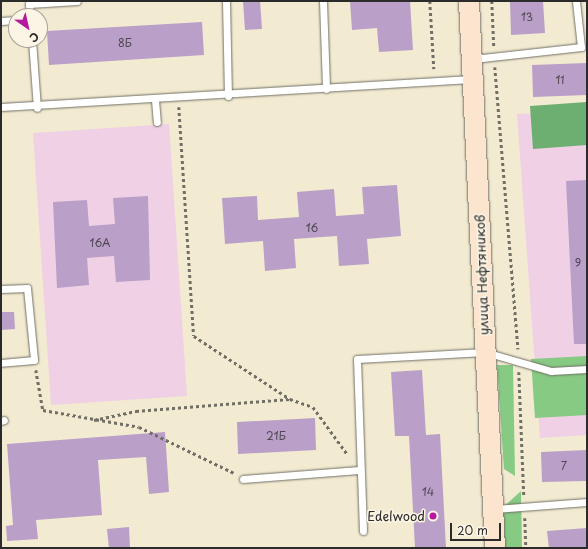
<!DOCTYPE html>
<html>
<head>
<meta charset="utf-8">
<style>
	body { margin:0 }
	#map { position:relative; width:588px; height:549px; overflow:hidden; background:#f2ebd1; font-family:"Playpen Sans",sans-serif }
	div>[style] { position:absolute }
	.built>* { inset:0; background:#efd0e5 }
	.green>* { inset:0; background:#87ca83 }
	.forest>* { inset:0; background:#6dae71 }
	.building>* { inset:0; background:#ba9fc8 }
	.path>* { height:2.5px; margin-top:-1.25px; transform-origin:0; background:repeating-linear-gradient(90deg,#716e65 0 3px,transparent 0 6px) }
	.roads { filter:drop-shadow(0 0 1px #716e65) drop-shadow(0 0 1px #716e65) }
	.lane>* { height:7px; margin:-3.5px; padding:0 3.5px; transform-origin:3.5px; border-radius:3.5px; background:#fff }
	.secondary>* { height:20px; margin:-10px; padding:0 10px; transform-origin:10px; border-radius:10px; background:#fce5cf }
	.dots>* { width:11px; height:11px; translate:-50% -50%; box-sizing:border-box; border:2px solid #fcf5e5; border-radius:50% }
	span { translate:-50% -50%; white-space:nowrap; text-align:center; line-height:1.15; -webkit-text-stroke:3px #fcf5e5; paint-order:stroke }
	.number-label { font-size:11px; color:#4f4852 }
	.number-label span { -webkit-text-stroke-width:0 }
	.street-label { font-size:13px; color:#2b2b2b }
	.poi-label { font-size:13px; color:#2b2b2b }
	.right { translate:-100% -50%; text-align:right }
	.frame { position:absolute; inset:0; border:2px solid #2b2b2b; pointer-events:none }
	.north { position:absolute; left:8px; top:8px; width:40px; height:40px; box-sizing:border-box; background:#fcf5e5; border:1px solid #a8a49b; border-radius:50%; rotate:146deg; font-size:11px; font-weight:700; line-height:16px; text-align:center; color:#2b2b2b }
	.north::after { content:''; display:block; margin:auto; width:14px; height:18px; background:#b5179e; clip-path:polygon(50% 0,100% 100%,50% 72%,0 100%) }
	.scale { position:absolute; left:450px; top:523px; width:51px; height:18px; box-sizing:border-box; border:2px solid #2b2b2b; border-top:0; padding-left:5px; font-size:12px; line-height:14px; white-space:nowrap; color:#2b2b2b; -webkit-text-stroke:3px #fcf5e5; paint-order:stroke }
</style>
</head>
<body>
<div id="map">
	<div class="built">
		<div style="clip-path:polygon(587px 111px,587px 435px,540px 438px,517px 114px)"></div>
		<div style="clip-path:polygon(169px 124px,187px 396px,51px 405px,33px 133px)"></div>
	</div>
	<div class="green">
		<div style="clip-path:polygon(587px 356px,587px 415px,535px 418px,531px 359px)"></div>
		<div style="clip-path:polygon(497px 365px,513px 365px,515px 476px,504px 469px)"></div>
		<div style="clip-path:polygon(521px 491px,522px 548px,502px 548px,500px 510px)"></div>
	</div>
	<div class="forest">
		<div style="clip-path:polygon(587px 102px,587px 145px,533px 149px,530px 106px)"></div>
	</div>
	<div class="building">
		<div style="clip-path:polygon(243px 1px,260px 1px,262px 29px,245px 30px)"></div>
		<div style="clip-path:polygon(350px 1px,410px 1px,413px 50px,379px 52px,377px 28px,352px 30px)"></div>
		<div style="clip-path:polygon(510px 1px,543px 1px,545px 33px,511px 35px)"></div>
		<div style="clip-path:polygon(202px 22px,204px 55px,49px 65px,47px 31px)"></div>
		<div style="clip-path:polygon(587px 63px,587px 95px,533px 97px,532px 65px)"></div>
		<div style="clip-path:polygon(587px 180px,587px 344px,574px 344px,566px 181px)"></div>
		<div style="clip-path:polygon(397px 185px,401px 236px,367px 239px,369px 264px,339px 266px,337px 236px,294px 239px,296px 268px,265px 271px,263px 241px,225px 244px,222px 198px,257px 196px,258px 220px,299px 217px,297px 192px,334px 189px,336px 216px,364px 214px,362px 187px)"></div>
		<div style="clip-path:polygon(148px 196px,150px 280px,116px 282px,114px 256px,87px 258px,89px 285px,57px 288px,53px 202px,87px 200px,89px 226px,115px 224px,113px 198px)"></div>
		<div style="clip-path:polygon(1px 312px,14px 312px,15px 329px,1px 330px)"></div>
		<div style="clip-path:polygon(422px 370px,426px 435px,440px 434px,446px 548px,415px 548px,409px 436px,395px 436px,391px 372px)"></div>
		<div style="clip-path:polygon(315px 418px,316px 450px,238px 454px,237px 422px)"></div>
		<div style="clip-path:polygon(165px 432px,169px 492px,149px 494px,146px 457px,98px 460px,102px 515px,36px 520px,38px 539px,7px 541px,6px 526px,13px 525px,7px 444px)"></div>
		<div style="clip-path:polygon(587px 450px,587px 481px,542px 482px,541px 452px)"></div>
		<div style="clip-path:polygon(129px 527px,130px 548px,109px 548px,107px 529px)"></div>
		<div style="clip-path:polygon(587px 528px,587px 548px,549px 548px,547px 531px)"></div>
	</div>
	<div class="path">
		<div style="left:430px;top:1px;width:68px;rotate:86.6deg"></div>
		<div style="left:492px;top:1px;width:45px;rotate:87.5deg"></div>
		<div style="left:495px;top:67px;width:283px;rotate:85.3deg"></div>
		<div style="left:179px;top:107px;width:229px;rotate:86.3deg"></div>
		<div style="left:194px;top:336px;width:115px;rotate:33.3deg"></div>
		<div style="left:36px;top:370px;width:41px;rotate:80.1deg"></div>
		<div style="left:43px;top:410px;width:97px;rotate:10deg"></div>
		<div style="left:139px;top:427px;width:106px;rotate:25.8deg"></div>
		<div style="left:519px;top:372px;width:123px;rotate:87.7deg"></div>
		<div style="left:94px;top:420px;width:43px;rotate:-12.1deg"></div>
		<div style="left:136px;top:411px;width:154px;rotate:-4.5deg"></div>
		<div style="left:290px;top:399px;width:24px;rotate:19deg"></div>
		<div style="left:313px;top:407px;width:59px;rotate:53.9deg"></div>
		<div style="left:525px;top:518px;width:30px;rotate:88deg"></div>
	</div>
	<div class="roads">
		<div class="lane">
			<div style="left:226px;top:1px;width:95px;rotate:88.8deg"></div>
			<div style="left:323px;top:1px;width:88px;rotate:88deg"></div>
			<div style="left:30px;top:16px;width:12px;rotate:-95deg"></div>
			<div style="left:29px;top:4px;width:48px;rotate:-3.6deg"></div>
			<div style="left:1px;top:21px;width:15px;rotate:-4deg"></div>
			<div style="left:32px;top:40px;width:68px;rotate:85.8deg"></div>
			<div style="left:473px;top:59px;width:109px;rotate:-6.3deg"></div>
			<div style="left:581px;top:47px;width:46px;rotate:-96.2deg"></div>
			<div style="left:155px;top:100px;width:22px;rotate:85deg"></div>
			<div style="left:1px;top:107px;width:471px;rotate:-3.4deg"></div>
			<div style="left:1px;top:289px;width:26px;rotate:-2deg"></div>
			<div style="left:27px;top:288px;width:72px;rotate:84.4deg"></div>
			<div style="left:34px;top:360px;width:33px;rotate:175deg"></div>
			<div style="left:1px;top:421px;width:3px;rotate:-18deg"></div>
			<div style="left:243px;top:479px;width:116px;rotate:-4.4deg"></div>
			<div style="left:495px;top:509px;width:92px;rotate:-4.4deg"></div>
			<div style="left:363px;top:531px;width:172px;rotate:-92deg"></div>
			<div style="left:357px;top:359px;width:128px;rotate:-3.1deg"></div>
			<div style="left:485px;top:352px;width:69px;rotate:16.1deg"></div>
			<div style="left:551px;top:371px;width:36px;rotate:-3deg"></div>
		</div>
		<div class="secondary">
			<div style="left:469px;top:1px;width:548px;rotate:87.28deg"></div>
		</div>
	</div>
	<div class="dots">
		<div style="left:433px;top:516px;background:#b5179e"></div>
	</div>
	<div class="number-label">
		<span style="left:527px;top:17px">13</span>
		<span style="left:125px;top:43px">8Б</span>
		<span style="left:560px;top:80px">11</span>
		<span style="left:312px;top:228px">16</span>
		<span style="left:100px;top:243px">16А</span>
		<span style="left:578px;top:263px">9</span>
		<span style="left:276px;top:436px">21Б</span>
		<span style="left:564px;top:466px">7</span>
		<span style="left:428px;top:492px">14</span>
	</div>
	<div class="street-label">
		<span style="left:482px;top:275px;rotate:-92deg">улица Нефтяников</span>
	</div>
	<div class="poi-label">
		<span class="right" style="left:425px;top:516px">Edelwood</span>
	</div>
	<div class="frame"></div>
	<div class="north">С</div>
	<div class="scale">20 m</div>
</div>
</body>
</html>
